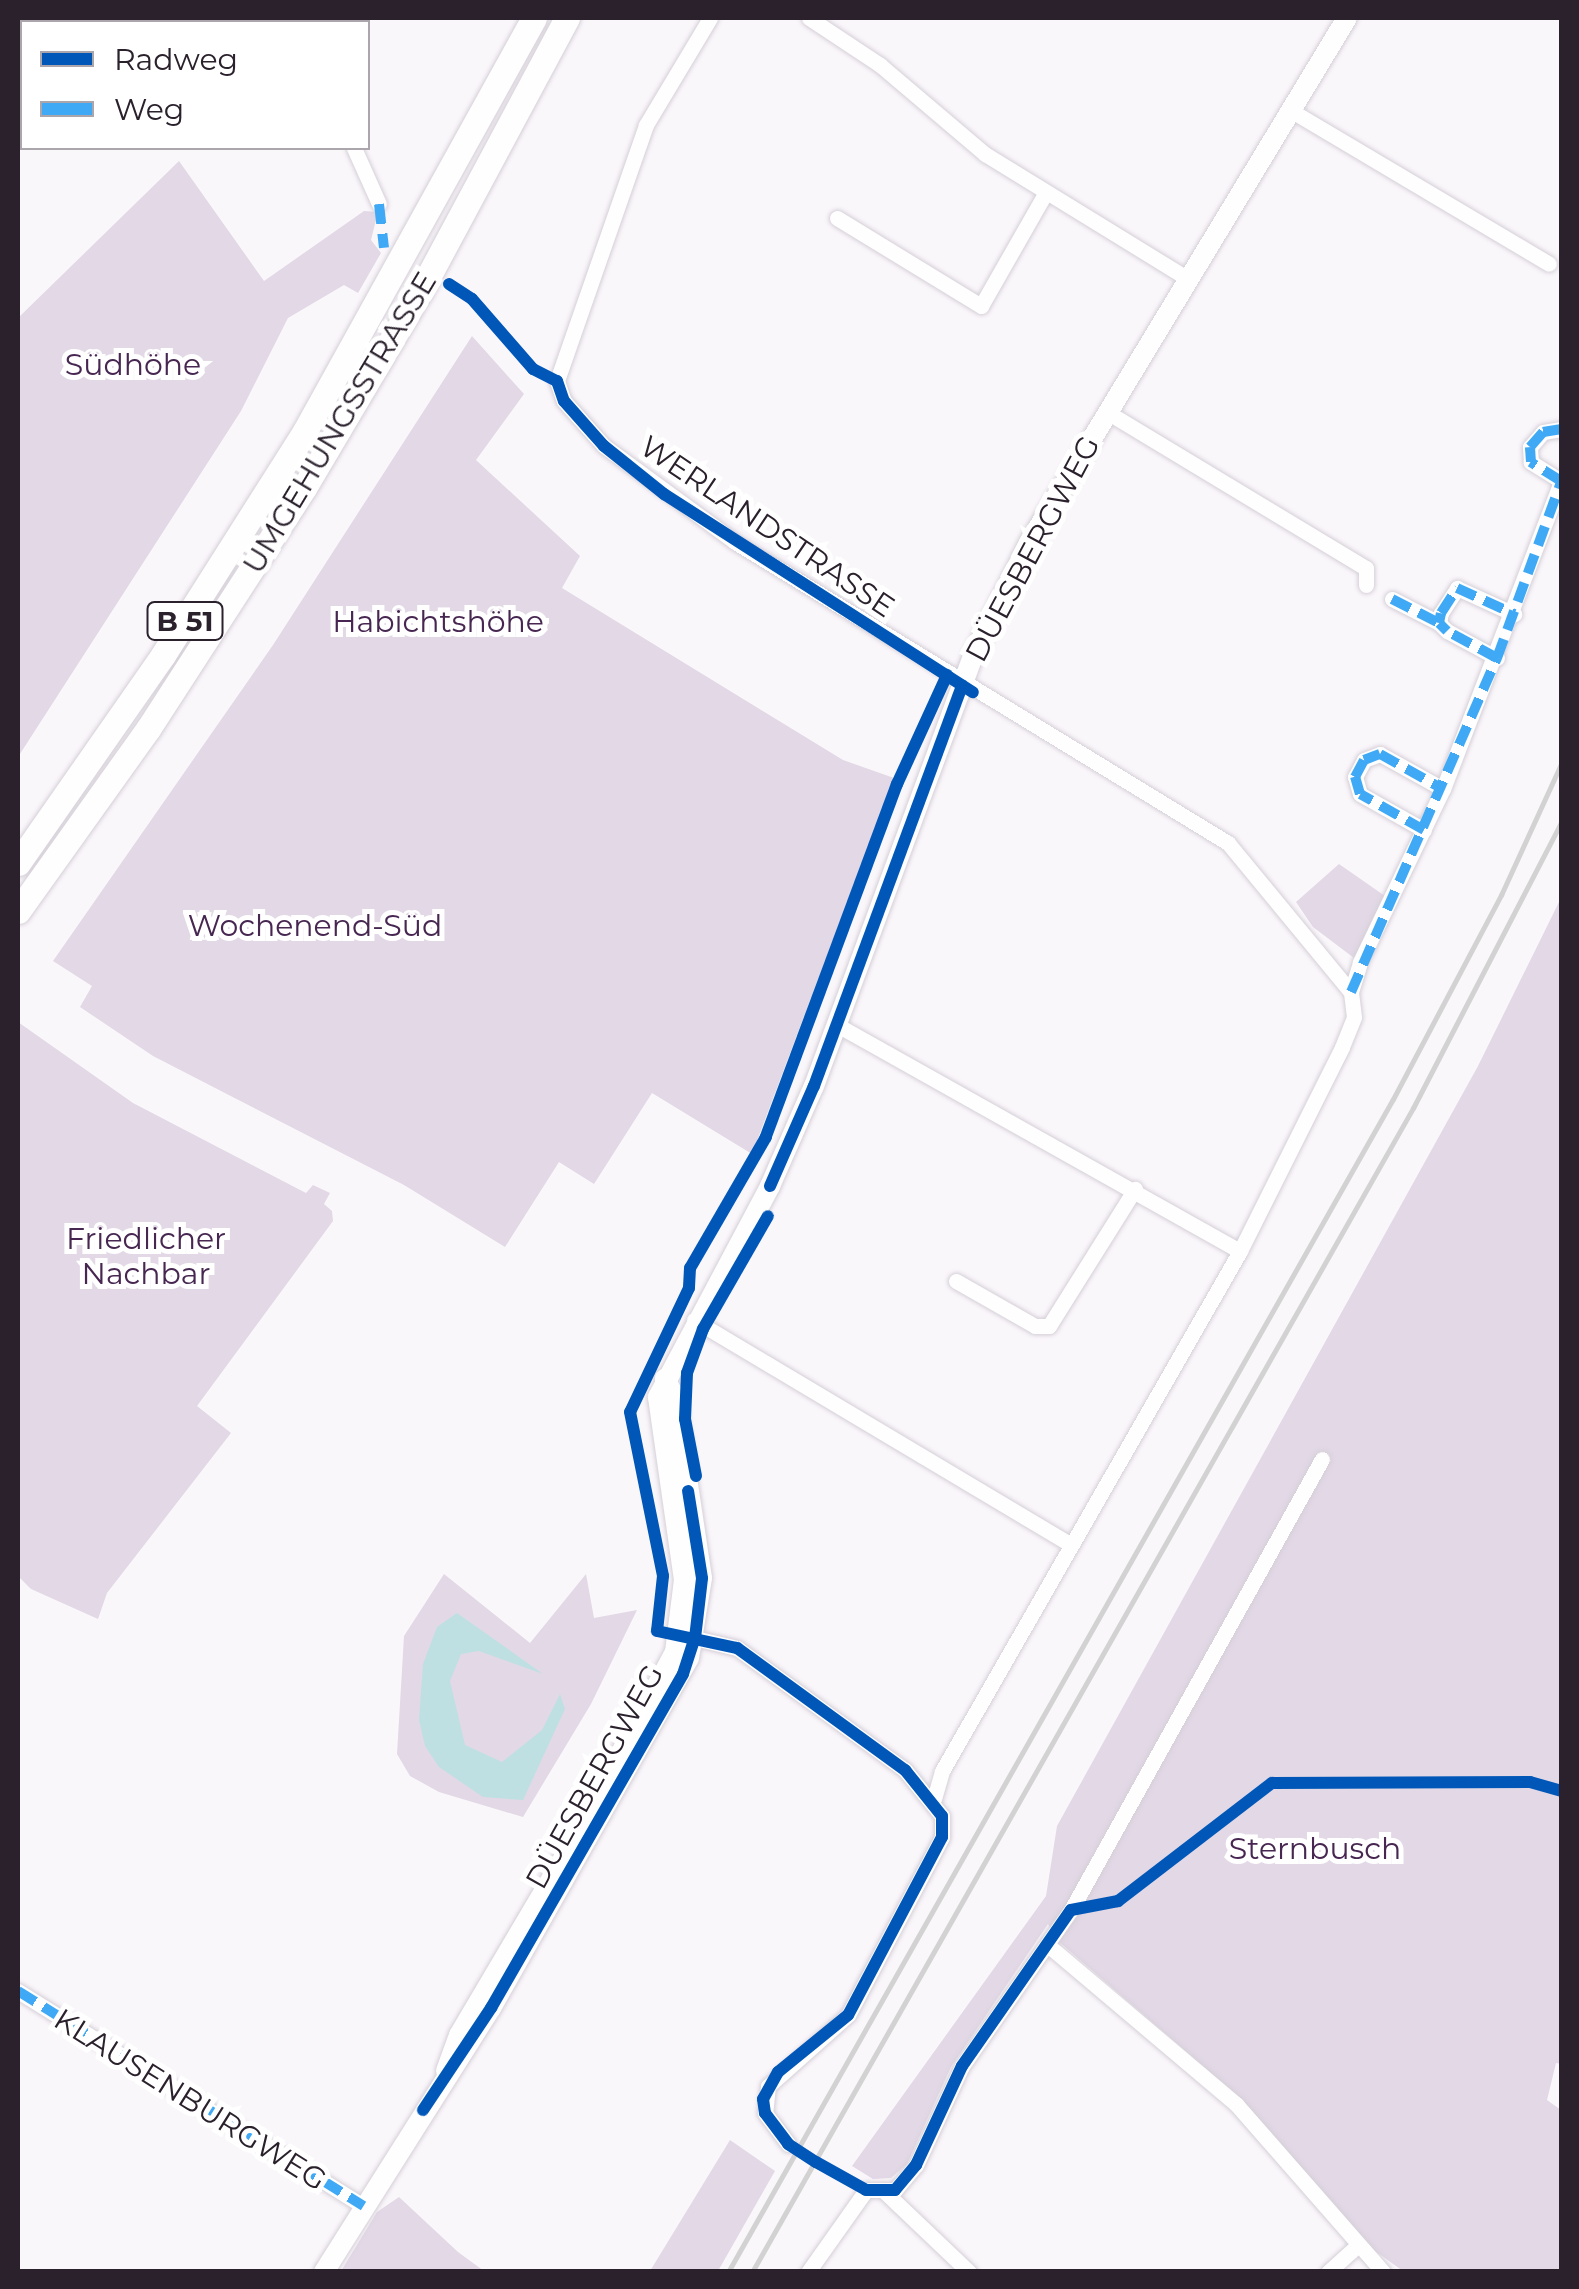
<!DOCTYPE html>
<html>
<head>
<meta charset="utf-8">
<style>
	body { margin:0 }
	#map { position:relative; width:1579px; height:2289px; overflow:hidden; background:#faf7fb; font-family:Montserrat,sans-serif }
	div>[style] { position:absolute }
	.green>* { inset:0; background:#e2d8e6 }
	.water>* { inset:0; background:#bee0e2 }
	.roads { filter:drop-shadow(0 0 2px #d5cfd7) drop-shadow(0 0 2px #d5cfd7) }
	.minor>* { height:15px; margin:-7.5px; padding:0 7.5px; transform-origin:7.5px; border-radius:7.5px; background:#fefefe }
	.tertiary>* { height:20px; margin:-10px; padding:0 10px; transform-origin:10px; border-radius:10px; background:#fefefe }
	.trunk>* { height:25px; margin:-12.5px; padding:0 12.5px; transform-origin:12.5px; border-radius:12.5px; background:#fefefe }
	.rail>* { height:5px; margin:-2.5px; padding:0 2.5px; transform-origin:2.5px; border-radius:2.5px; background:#d3d2d3 }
	.quiet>* { height:10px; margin-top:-5px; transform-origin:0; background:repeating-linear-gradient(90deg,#3fa9f5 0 20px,transparent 0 30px) }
	.cycleway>* { height:12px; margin:-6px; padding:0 6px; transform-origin:6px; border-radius:6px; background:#0057b8 }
	span { translate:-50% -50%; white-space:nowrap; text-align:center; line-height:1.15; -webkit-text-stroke:10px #fff; paint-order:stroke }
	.shield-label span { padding:2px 8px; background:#fff; border:2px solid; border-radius:8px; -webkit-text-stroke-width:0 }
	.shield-label { font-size:28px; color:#2a212d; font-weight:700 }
	.park-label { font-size:30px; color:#472751 }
	.street-label { font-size:30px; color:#2a212d }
	.frame { position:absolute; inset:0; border:20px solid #2a212d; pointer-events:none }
	.legend { position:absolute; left:20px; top:20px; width:350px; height:130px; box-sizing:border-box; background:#fff; border:2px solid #aaa6ab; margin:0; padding:12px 18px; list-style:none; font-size:30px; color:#2a212d }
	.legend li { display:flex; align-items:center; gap:20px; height:50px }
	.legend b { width:50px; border:2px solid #aaa6ab }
</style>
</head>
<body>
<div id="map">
	<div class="green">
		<div style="clip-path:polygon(179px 161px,264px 281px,364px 211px,378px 212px,371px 240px,381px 253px,358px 293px,344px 285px,288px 318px,241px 411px,18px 757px,18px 318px)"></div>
		<div style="clip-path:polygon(472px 336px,524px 394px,476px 460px,580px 556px,562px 588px,843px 760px,894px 778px,752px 1154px,652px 1093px,594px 1184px,559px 1162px,505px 1247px,404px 1185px,153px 1056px,80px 1007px,92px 986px,53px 961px,273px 645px)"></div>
		<div style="clip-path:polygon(1339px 864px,1385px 896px,1354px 958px,1313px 927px,1296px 902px)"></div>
		<div style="clip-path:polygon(1561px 898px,1562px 2064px,1556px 2063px,1547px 2100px,1561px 2110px,1561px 2271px,1403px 2271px,1368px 2246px,1240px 2098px,1058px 1941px,1048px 1924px,951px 2067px,907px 2164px,891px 2178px,873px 2179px,852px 2166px,1046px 1896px,1057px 1826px,1478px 1066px)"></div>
		<div style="clip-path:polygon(18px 1022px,133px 1103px,306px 1193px,313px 1185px,330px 1193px,324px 1204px,332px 1211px,333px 1221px,197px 1406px,231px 1433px,107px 1593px,98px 1619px,31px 1589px,18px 1576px)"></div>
		<div style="clip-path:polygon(444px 1574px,530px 1643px,586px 1574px,594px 1618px,637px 1610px,591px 1704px,523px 1817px,439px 1792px,410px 1776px,397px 1754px,404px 1636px)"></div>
		<div style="clip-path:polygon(730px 2140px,775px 2171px,718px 2271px,650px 2271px)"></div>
		<div style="clip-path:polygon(399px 2197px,458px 2252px,484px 2271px,341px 2271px,377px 2212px)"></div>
	</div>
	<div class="water">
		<div style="clip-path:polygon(457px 1613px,543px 1674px,479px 1651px,461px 1654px,450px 1681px,465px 1745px,502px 1762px,542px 1730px,560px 1694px,565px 1709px,523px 1800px,483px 1797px,439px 1767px,425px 1746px,419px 1720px,423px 1664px,437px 1627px)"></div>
	</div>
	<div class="roads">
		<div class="minor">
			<div style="left:274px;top:18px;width:5px;rotate:53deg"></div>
			<div style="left:710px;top:18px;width:125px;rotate:120.9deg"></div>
			<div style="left:646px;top:125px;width:271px;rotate:109.2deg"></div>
			<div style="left:557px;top:381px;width:21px;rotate:71deg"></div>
			<div style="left:564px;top:401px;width:60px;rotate:48.4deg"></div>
			<div style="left:604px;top:446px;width:162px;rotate:36.2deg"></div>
			<div style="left:735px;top:542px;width:578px;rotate:31.41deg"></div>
			<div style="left:1228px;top:843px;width:193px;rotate:50.5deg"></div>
			<div style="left:809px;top:18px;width:85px;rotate:33.5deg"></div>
			<div style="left:880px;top:65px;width:138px;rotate:40.3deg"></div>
			<div style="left:985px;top:154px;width:238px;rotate:31.6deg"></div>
			<div style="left:142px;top:22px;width:8px;rotate:-30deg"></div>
			<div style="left:1290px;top:110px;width:301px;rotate:30.7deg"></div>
			<div style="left:18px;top:119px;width:6px;rotate:-51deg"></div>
			<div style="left:354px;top:148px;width:61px;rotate:65.9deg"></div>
			<div style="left:837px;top:218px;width:169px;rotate:31.4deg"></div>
			<div style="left:981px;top:306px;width:131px;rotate:-60.3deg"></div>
			<div style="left:1107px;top:412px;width:302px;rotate:31.1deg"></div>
			<div style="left:1366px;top:568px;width:17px;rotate:90deg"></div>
			<div style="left:1561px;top:481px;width:36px;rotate:-148deg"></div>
			<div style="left:1531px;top:462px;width:15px;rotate:-94deg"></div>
			<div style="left:1530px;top:447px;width:20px;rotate:-49deg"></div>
			<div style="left:1543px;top:432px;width:19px;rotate:-9deg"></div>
			<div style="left:1392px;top:599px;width:53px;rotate:27.1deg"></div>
			<div style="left:1497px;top:658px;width:57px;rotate:-151.6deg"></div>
			<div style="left:1447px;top:631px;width:11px;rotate:-135deg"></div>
			<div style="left:1439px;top:623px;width:10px;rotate:-79deg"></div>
			<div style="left:1441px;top:613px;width:30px;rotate:-57deg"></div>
			<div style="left:1457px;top:588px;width:63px;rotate:24.5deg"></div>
			<div style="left:1424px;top:830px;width:73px;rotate:-150.6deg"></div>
			<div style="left:1360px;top:794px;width:18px;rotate:-106deg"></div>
			<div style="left:1355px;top:777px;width:19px;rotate:-62deg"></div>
			<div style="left:1364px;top:760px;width:17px;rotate:-21deg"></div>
			<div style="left:1380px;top:754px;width:72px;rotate:29.1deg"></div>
			<div style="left:837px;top:1025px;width:462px;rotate:29.3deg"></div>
			<div style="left:956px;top:1281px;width:91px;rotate:29.7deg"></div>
			<div style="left:1035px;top:1326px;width:14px"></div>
			<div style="left:1049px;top:1326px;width:162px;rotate:-57.9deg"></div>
			<div style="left:694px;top:1320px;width:438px;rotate:30.8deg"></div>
			<div style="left:682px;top:1635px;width:57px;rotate:13.3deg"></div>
			<div style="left:737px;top:1648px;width:208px;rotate:36deg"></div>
			<div style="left:905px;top:1770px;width:59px;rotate:51.2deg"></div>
			<div style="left:942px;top:1816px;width:21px;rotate:90deg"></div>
			<div style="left:942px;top:1837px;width:201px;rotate:117.8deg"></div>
			<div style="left:848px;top:2015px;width:107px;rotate:138.4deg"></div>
			<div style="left:768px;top:2086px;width:27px;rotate:96deg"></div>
			<div style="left:765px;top:2113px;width:39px;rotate:53deg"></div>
			<div style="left:934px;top:1799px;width:29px;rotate:-74deg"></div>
			<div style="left:942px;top:1771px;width:599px;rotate:-60.18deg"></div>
			<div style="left:1240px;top:1251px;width:228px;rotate:-63.4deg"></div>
			<div style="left:1342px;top:1047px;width:32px;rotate:-68deg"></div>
			<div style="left:1354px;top:1017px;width:25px;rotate:-97deg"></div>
			<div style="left:1351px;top:992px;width:31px;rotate:-73deg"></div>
			<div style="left:1360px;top:962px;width:192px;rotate:-64.4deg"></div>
			<div style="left:1443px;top:789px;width:332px;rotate:-69deg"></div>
			<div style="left:1049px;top:1946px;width:245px;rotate:40.2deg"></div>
			<div style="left:1236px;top:2104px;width:223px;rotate:48.8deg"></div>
			<div style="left:18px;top:1991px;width:407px;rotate:31.9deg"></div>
			<div style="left:886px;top:2193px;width:115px;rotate:43.6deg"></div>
			<div style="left:808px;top:2272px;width:100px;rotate:-54.7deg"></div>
			<div style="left:866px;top:2190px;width:29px"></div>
			<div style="left:895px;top:2190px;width:33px;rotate:-50deg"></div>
			<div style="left:916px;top:2165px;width:109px;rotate:-65.1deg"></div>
			<div style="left:962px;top:2066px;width:190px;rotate:-55.1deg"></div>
			<div style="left:1071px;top:1910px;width:516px;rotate:-60.9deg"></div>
			<div style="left:1328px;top:2272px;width:38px;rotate:-42deg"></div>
		</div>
		<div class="tertiary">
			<div style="left:446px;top:2071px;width:38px;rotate:-70deg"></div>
			<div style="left:459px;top:2035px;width:224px;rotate:-59.4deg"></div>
			<div style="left:573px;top:1842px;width:216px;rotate:-61.8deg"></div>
			<div style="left:675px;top:1652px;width:73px;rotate:-82.9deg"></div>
			<div style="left:684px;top:1580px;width:185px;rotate:-98.1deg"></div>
			<div style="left:658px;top:1397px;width:239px;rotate:-62deg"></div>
			<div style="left:770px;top:1186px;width:109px;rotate:-66.3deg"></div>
			<div style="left:814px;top:1086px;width:458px;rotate:-69.7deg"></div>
			<div style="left:973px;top:656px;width:126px;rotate:-63.6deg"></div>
			<div style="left:1029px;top:543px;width:614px;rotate:-58.8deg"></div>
			<div style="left:324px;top:2272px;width:312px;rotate:-57.7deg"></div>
			<div style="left:491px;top:2008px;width:402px;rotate:-60.5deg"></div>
			<div style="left:689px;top:1658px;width:81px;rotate:-80.8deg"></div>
			<div style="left:702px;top:1578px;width:183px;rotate:-98.5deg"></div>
			<div style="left:675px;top:1397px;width:21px;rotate:-119deg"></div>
		</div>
		<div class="trunk">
			<div style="left:18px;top:863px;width:254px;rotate:-55.1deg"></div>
			<div style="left:163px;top:655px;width:265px;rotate:-57.6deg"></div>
			<div style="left:305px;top:431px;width:472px;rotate:-61deg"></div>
			<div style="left:18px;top:911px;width:224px;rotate:-54.5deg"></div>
			<div style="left:148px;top:729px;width:287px;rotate:-57.1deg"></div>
			<div style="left:304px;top:488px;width:228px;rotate:-59.4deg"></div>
			<div style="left:420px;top:292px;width:311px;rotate:-61.8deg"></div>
		</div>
	</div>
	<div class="rail">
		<div style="left:728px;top:2272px;width:1348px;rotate:-60.45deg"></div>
		<div style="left:1393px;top:1099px;width:231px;rotate:-62.1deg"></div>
		<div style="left:1501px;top:895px;width:146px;rotate:-65.4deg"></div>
		<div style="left:752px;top:2272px;width:1339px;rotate:-60.41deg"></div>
		<div style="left:1413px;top:1108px;width:324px;rotate:-62.6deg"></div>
	</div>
	<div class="quiet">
		<div style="left:379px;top:204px;width:44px;rotate:83.5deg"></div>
		<div style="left:1561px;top:481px;width:36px;rotate:-148deg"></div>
		<div style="left:1531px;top:462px;width:15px;rotate:-94deg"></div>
		<div style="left:1530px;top:447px;width:20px;rotate:-49deg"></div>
		<div style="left:1543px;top:432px;width:19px;rotate:-9deg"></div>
		<div style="left:1392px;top:599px;width:53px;rotate:27.1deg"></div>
		<div style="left:1497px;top:658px;width:57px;rotate:-151.6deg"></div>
		<div style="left:1447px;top:631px;width:11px;rotate:-135deg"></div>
		<div style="left:1439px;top:623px;width:10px;rotate:-79deg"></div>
		<div style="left:1441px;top:613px;width:30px;rotate:-57deg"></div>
		<div style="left:1457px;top:588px;width:63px;rotate:24.5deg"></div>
		<div style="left:1424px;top:830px;width:73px;rotate:-150.6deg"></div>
		<div style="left:1360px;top:794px;width:18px;rotate:-106deg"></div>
		<div style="left:1355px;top:777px;width:19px;rotate:-62deg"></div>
		<div style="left:1364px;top:760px;width:17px;rotate:-21deg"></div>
		<div style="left:1380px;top:754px;width:72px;rotate:29.1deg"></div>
		<div style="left:1351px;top:992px;width:365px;rotate:-66.4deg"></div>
		<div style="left:1497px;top:658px;width:190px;rotate:-70deg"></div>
		<div style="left:18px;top:1991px;width:407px;rotate:31.9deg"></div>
	</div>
	<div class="cycleway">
		<div style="left:449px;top:284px;width:27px;rotate:33deg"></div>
		<div style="left:472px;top:299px;width:93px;rotate:48.9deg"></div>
		<div style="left:533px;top:369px;width:27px;rotate:27deg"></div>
		<div style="left:557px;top:381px;width:21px;rotate:71deg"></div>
		<div style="left:564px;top:401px;width:60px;rotate:48.4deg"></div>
		<div style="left:604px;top:446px;width:77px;rotate:38.7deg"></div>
		<div style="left:664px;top:494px;width:367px;rotate:32.7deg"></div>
		<div style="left:947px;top:675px;width:120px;rotate:114.6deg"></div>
		<div style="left:897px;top:784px;width:377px;rotate:110.4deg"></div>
		<div style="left:766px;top:1137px;width:151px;rotate:120.1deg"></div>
		<div style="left:690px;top:1268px;width:20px;rotate:93deg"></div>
		<div style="left:689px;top:1288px;width:137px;rotate:115.4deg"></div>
		<div style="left:630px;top:1412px;width:167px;rotate:78.6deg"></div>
		<div style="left:663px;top:1576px;width:55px;rotate:96.2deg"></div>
		<div style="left:657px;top:1631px;width:82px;rotate:12deg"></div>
		<div style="left:737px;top:1648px;width:208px;rotate:36deg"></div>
		<div style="left:905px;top:1770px;width:59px;rotate:51.2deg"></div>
		<div style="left:942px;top:1816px;width:21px;rotate:90deg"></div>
		<div style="left:942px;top:1837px;width:201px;rotate:117.8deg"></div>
		<div style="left:848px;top:2015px;width:90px;rotate:140.8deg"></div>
		<div style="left:778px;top:2072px;width:31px;rotate:119deg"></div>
		<div style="left:763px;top:2099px;width:14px;rotate:82deg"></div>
		<div style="left:765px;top:2113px;width:39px;rotate:53deg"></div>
		<div style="left:788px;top:2144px;width:33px;rotate:33deg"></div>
		<div style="left:816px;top:2162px;width:57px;rotate:29.2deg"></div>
		<div style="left:866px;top:2190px;width:29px"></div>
		<div style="left:895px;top:2190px;width:33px;rotate:-50deg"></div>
		<div style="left:916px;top:2165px;width:109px;rotate:-65.1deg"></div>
		<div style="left:962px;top:2066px;width:190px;rotate:-55.1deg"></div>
		<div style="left:1071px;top:1910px;width:48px;rotate:-10.8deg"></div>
		<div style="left:1118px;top:1901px;width:194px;rotate:-37.5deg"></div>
		<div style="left:1272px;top:1783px;width:258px;rotate:-0.2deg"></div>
		<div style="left:1530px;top:1782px;width:33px;rotate:16deg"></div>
		<div style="left:770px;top:1186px;width:109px;rotate:-66.3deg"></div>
		<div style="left:814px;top:1086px;width:427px;rotate:-69.7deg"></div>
		<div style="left:696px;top:1476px;width:58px;rotate:-100.9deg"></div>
		<div style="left:685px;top:1419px;width:46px;rotate:-87.5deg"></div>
		<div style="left:687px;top:1373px;width:47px;rotate:-70deg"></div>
		<div style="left:703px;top:1329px;width:130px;rotate:-60.1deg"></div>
		<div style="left:423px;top:2110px;width:123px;rotate:-56.3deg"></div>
		<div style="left:491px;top:2008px;width:385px;rotate:-60.1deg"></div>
		<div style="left:683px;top:1674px;width:38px;rotate:-72deg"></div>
		<div style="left:695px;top:1638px;width:60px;rotate:-83.3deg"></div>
		<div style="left:702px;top:1578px;width:88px;rotate:-99.1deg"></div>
	</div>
	<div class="shield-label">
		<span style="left:185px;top:621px">B 51</span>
	</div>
	<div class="park-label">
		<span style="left:133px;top:365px">Südhöhe</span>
		<span style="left:438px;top:622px">Habichtshöhe</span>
		<span style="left:315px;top:926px">Wochenend-Süd</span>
		<span style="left:146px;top:1256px">Friedlicher<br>Nachbar</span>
		<span style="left:1315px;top:1849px">Sternbusch</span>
	</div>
	<div class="street-label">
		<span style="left:340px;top:423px;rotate:-59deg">UMGEHUNGSSTRASSE</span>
		<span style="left:767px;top:527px;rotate:34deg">WERLANDSTRASSE</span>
		<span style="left:1033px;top:549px;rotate:-62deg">DÜESBERGWEG</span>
		<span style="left:595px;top:1777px;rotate:-61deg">DÜESBERGWEG</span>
		<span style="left:190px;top:2100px;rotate:32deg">KLAUSENBURGWEG</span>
	</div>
	<div class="frame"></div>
	<ul class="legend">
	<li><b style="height:12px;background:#0057b8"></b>Radweg</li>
	<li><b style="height:12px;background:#3fa9f5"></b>Weg</li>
	</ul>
</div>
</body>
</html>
